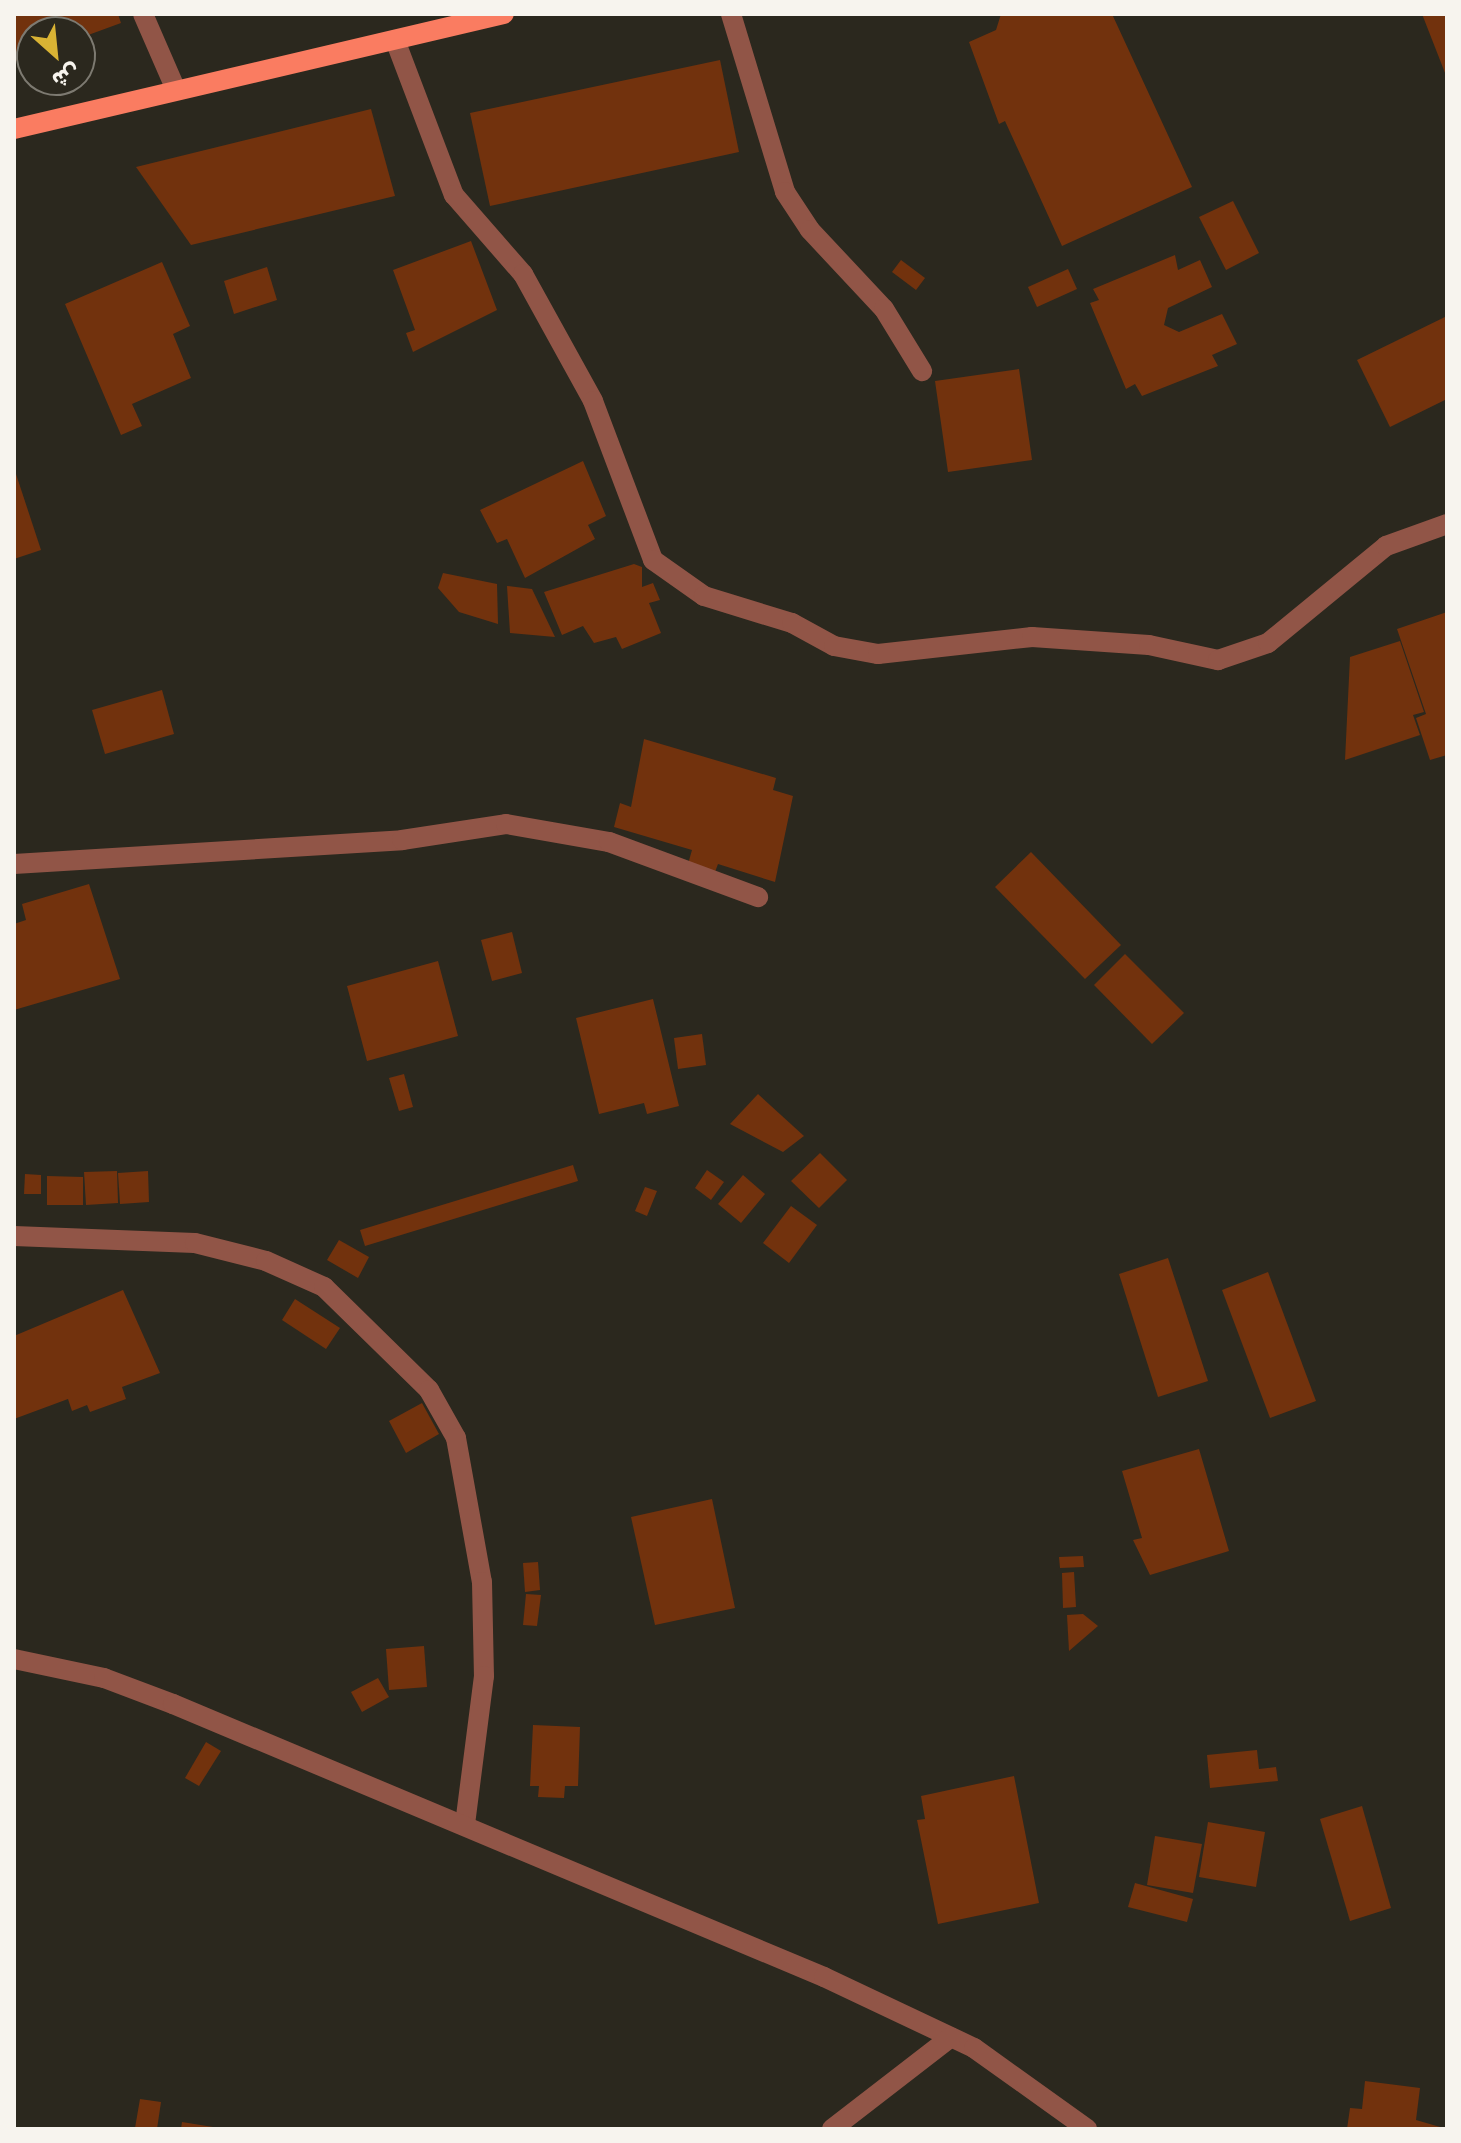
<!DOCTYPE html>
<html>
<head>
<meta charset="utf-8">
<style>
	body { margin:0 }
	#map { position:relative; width:1461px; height:2143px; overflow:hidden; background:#2b281e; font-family:Rubik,Vazirmatn,sans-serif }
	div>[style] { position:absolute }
	.building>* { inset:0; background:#72320d }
	.minor>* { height:20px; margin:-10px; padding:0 10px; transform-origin:10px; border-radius:10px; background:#915547 }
	.major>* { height:20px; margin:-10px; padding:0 10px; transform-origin:10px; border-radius:10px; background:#fa7c61 }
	span { translate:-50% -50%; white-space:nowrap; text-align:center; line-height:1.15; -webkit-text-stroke:8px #2b281e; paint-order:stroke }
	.frame { position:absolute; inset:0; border:16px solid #f7f4ee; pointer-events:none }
	.north { position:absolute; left:16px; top:16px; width:80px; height:80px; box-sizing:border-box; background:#2b281e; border:2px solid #7d7a71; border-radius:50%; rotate:153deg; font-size:22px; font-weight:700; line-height:32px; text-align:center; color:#f7f4ee }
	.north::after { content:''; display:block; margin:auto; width:28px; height:36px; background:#d9b334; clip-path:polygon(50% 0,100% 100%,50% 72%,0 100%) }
</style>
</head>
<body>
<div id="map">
	<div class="building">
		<div style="clip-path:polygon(14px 14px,118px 14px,121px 23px,80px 38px,32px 32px,32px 55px,14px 62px)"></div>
		<div style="clip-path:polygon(1001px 14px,1112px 14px,1192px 187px,1062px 246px,1005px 121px,999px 124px,969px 42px,996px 30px)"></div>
		<div style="clip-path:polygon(1422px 14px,1447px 14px,1447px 78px)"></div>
		<div style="clip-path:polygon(720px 60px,739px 152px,490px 206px,470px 113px)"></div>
		<div style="clip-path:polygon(371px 109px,395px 196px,191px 245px,136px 167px)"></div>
		<div style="clip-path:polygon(1233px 201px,1259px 253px,1226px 270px,1199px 217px)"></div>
		<div style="clip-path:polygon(471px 241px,497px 310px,413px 352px,406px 333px,415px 330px,393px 270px)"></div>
		<div style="clip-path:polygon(1175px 255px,1178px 270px,1200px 260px,1212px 287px,1168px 308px,1164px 325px,1179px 332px,1222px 314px,1237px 344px,1212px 355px,1218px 366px,1142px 396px,1135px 384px,1126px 389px,1090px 303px,1099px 300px,1093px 289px)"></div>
		<div style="clip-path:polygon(901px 260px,925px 278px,916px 290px,892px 272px)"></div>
		<div style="clip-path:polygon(162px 262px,190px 326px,173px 334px,191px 378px,132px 404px,142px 426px,121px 435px,65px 304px)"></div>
		<div style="clip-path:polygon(267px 267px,277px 300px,234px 314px,224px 281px)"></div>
		<div style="clip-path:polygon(1068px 269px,1077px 289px,1037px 307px,1028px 287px)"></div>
		<div style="clip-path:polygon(1447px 316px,1447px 399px,1390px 427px,1357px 360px)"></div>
		<div style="clip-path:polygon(1019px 369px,1032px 460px,948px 472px,935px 381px)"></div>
		<div style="clip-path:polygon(583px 461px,606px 516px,588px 525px,595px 539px,525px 578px,507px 539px,497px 543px,480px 510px)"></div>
		<div style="clip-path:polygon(14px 468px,41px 550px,14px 559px)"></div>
		<div style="clip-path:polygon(634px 564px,642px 567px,642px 587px,653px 583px,660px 600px,649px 603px,661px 633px,622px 649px,616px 637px,594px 643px,583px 626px,562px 635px,544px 592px)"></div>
		<div style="clip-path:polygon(443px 573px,497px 584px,498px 624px,459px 612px,438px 588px)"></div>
		<div style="clip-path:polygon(507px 586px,532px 589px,555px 637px,510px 633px)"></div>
		<div style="clip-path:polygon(1447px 612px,1447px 755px,1430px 760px,1416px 718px,1426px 714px,1397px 629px)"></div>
		<div style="clip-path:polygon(1400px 641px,1424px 712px,1413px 715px,1420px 735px,1345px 760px,1350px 657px)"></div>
		<div style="clip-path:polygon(162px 690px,174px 734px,105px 754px,92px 710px)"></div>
		<div style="clip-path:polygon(644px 739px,776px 778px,773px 790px,793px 796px,775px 882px,718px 864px,715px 872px,688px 864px,692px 850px,614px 827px,620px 803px,631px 807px)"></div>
		<div style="clip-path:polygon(1031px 852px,1121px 945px,1085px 979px,995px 887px)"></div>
		<div style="clip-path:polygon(89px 884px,120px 979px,14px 1010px,14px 924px,26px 920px,22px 904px)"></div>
		<div style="clip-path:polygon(512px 932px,522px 973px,492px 981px,481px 940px)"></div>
		<div style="clip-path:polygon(1125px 954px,1184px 1013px,1152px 1044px,1094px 985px)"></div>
		<div style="clip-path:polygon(438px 961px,458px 1036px,367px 1061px,347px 986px)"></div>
		<div style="clip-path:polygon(653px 999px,679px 1106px,647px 1114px,644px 1103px,599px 1114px,576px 1018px)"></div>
		<div style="clip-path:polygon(702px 1034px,706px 1065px,678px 1069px,674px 1038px)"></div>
		<div style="clip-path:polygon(404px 1074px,413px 1107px,399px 1111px,389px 1078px)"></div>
		<div style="clip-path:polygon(758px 1094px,804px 1136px,783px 1152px,730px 1124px)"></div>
		<div style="clip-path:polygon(820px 1153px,847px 1180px,819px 1208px,791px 1181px)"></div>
		<div style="clip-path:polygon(573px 1165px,578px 1181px,365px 1246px,360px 1230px)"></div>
		<div style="clip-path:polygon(707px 1170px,724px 1182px,711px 1200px,695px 1188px)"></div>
		<div style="clip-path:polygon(117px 1171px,118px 1203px,86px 1205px,84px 1172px)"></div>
		<div style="clip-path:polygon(148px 1171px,149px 1202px,120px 1204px,118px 1173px)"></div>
		<div style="clip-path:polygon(25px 1174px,41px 1175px,41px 1194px,24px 1194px)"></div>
		<div style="clip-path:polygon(743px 1175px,765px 1194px,741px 1223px,718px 1204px)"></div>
		<div style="clip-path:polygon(47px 1176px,83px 1177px,83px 1205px,47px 1205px)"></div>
		<div style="clip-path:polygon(645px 1187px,657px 1191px,647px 1216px,635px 1211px)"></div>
		<div style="clip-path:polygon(791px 1206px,817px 1225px,789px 1263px,763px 1243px)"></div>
		<div style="clip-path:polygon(339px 1240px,369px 1257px,358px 1278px,327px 1260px)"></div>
		<div style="clip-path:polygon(1168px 1258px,1208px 1381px,1158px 1397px,1119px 1274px)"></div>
		<div style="clip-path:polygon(1268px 1272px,1316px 1401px,1270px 1418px,1222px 1290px)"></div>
		<div style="clip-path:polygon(123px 1290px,160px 1373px,122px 1387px,126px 1399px,90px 1412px,87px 1405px,72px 1411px,68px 1399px,14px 1419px,14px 1336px)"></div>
		<div style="clip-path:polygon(295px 1299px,340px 1328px,326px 1349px,282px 1320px)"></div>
		<div style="clip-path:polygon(422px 1403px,439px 1434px,406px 1453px,389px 1421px)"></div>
		<div style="clip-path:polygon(1199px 1449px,1229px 1551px,1150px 1575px,1133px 1540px,1142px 1538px,1122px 1471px)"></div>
		<div style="clip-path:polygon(712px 1499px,735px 1608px,655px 1625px,631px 1517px)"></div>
		<div style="clip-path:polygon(1083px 1556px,1084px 1567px,1060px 1568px,1059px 1557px)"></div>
		<div style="clip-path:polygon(538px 1562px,540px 1590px,525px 1592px,523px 1563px)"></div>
		<div style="clip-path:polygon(1074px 1572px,1076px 1607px,1063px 1608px,1062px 1573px)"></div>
		<div style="clip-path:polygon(526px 1594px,541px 1595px,537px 1626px,523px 1625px)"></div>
		<div style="clip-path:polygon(1083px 1614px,1098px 1626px,1069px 1651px,1067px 1615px)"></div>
		<div style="clip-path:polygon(424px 1646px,427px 1687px,389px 1690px,386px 1649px)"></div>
		<div style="clip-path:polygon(378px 1678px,389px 1697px,362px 1712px,351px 1692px)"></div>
		<div style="clip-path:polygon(533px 1725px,580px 1727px,578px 1786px,565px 1786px,564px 1798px,538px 1797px,539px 1786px,530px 1786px)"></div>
		<div style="clip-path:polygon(206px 1742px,221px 1751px,199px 1786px,185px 1778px)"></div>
		<div style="clip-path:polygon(1257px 1750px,1259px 1769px,1276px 1767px,1278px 1781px,1210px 1788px,1207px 1755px)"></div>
		<div style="clip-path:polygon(1014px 1776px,1039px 1903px,938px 1924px,917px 1820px,925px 1819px,921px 1796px)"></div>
		<div style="clip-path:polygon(1362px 1806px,1391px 1908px,1350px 1921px,1320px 1819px)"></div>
		<div style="clip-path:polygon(1208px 1822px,1265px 1832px,1256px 1887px,1199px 1877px)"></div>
		<div style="clip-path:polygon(1155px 1836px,1202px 1844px,1193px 1893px,1147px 1885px)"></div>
		<div style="clip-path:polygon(1135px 1883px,1193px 1899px,1187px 1922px,1128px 1907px)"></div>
		<div style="clip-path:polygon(1365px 2081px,1420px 2088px,1416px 2120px,1447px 2129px,1347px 2129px,1350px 2108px,1362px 2109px)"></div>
		<div style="clip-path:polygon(140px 2099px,161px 2102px,157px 2129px,135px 2128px)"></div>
		<div style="clip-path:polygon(182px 2122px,213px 2127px,213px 2129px,181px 2129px)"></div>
	</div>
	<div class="minor">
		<div style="left:143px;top:14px;width:83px;rotate:66.5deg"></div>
		<div style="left:731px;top:14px;width:186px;rotate:73.1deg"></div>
		<div style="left:785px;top:192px;width:45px;rotate:56.7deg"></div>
		<div style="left:810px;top:230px;width:108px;rotate:46.9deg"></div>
		<div style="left:884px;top:309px;width:73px;rotate:58.5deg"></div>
		<div style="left:395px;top:40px;width:166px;rotate:69.2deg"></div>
		<div style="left:454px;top:195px;width:105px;rotate:48.9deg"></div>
		<div style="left:523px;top:274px;width:145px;rotate:61.1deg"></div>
		<div style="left:593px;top:401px;width:170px;rotate:69.3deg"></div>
		<div style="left:653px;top:560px;width:62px;rotate:35.2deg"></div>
		<div style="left:704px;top:596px;width:92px;rotate:17.1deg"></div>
		<div style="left:792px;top:623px;width:48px;rotate:28.7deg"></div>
		<div style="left:834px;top:646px;width:45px;rotate:10.3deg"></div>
		<div style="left:878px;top:654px;width:155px;rotate:-6.3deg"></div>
		<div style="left:1032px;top:637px;width:117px;rotate:3.9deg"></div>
		<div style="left:1149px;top:645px;width:71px;rotate:12.3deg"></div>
		<div style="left:1218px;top:660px;width:53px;rotate:-18.8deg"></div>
		<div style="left:1268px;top:643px;width:153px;rotate:-39.4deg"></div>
		<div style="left:1386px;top:546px;width:65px;rotate:-19.8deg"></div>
		<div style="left:14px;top:864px;width:389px;rotate:-3.5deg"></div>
		<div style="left:402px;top:840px;width:105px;rotate:-8.7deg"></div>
		<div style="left:506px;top:824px;width:105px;rotate:9.9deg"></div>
		<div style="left:609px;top:842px;width:159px;rotate:20.3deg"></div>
		<div style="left:14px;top:1236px;width:181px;rotate:2.2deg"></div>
		<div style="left:195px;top:1243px;width:73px;rotate:14.2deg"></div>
		<div style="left:266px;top:1261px;width:64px;rotate:24.1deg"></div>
		<div style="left:324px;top:1287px;width:147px;rotate:44.4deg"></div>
		<div style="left:429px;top:1390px;width:55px;rotate:60.6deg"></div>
		<div style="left:456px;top:1438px;width:146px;rotate:79.8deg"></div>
		<div style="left:482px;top:1582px;width:94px;rotate:88.8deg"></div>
		<div style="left:484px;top:1676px;width:150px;rotate:97.3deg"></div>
		<div style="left:14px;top:1659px;width:92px;rotate:11.9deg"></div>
		<div style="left:104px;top:1678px;width:74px;rotate:20.6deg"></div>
		<div style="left:173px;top:1704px;width:706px;rotate:22.75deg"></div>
		<div style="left:824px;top:1977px;width:166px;rotate:25.3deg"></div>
		<div style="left:974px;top:2048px;width:139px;rotate:35.6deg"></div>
		<div style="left:832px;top:2129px;width:150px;rotate:-37.7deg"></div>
	</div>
	<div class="major">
		<div style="left:14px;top:129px;width:503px;rotate:-13.21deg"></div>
	</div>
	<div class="frame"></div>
	<div class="north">ش</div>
</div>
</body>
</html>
